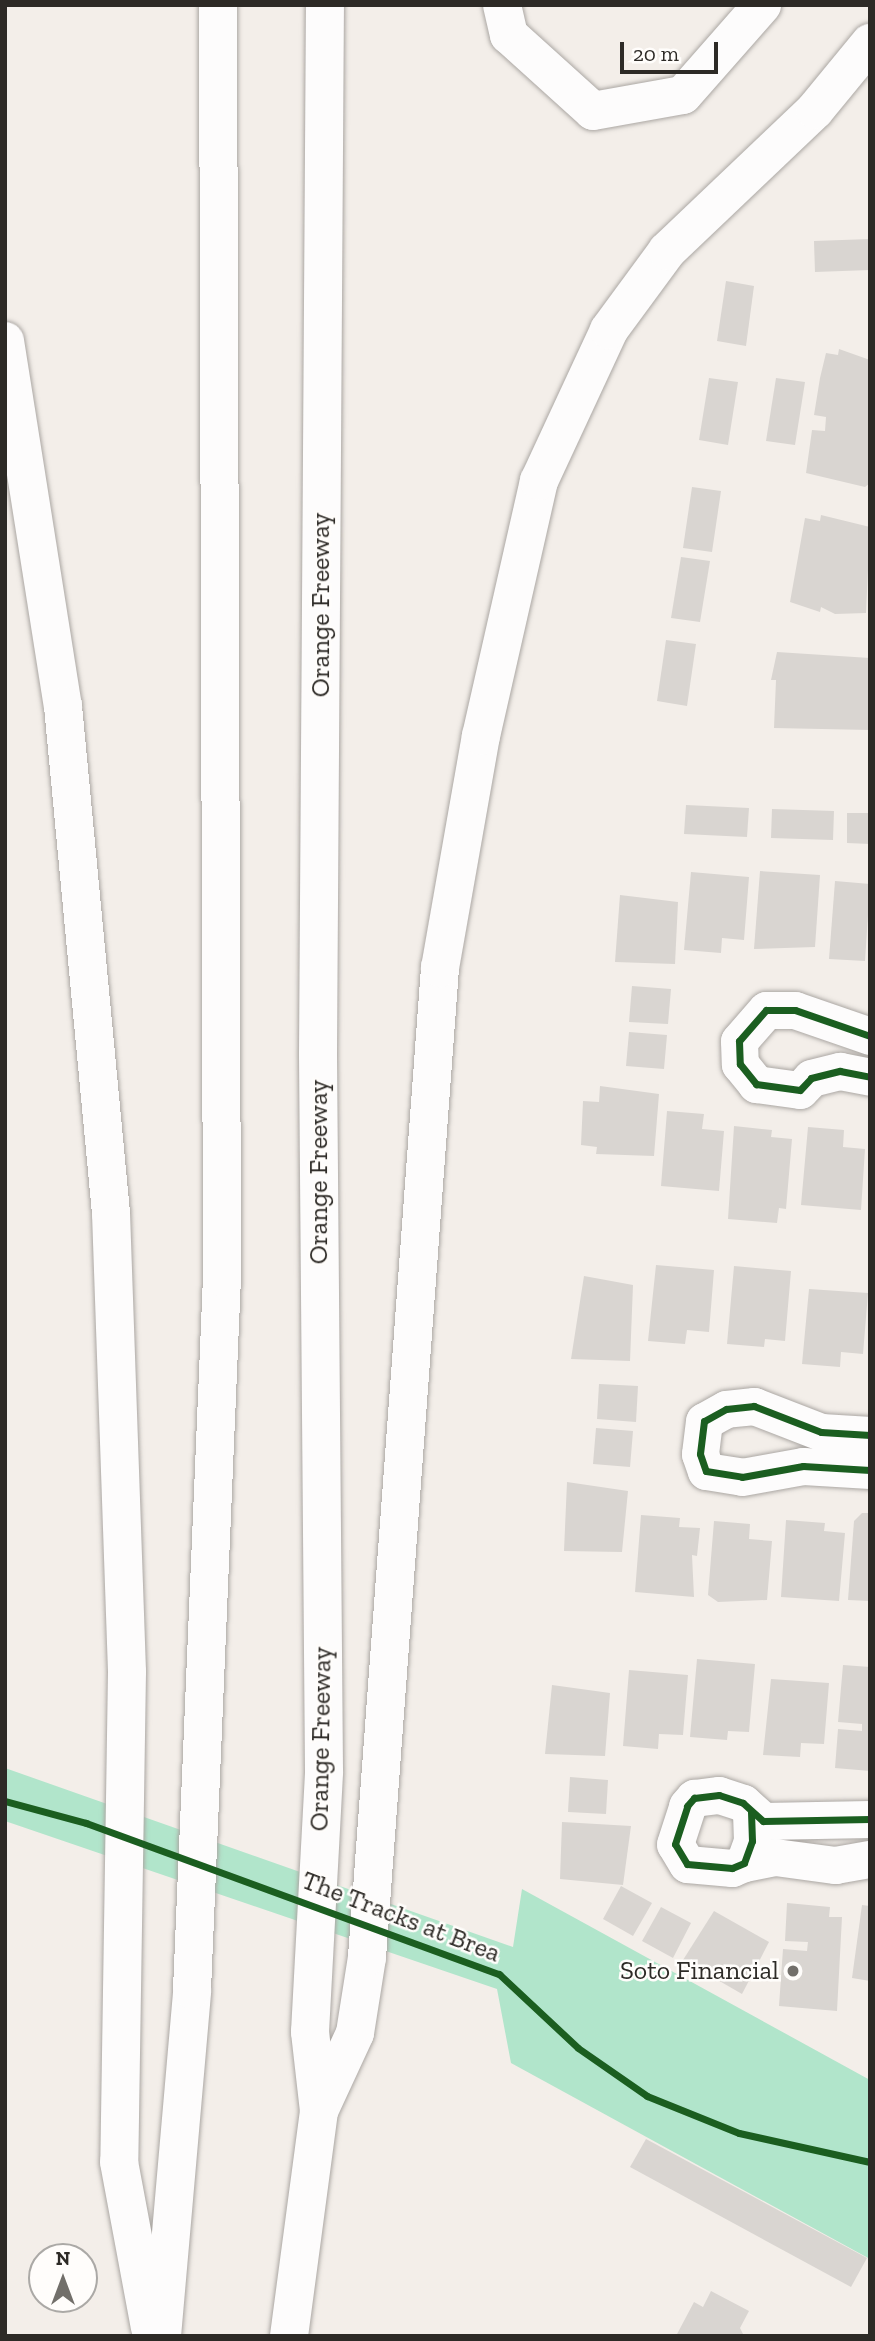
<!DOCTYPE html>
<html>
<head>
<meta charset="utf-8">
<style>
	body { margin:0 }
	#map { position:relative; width:875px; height:2341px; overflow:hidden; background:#f3eee9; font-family:"Zilla Slab",serif }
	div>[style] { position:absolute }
	.green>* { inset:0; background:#b1e5cb }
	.building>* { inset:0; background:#d9d5d1 }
	.roads { filter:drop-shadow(0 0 2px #aba7a3) drop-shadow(0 0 2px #aba7a3) }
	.minor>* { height:37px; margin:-18.5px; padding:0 18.5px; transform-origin:18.5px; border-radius:18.5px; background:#fdfcfc }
	.motorway>* { height:38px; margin:-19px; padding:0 19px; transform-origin:19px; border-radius:19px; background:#fdfcfc }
	.cycleway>* { height:7px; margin:-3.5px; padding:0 3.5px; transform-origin:3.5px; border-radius:3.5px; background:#1b5e20 }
	.dots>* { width:19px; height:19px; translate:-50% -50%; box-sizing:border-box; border:4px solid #fffdfb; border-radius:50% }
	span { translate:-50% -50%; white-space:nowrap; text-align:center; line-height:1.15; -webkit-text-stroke:5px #fffdfb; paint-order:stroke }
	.street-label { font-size:26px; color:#2d2a26 }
	.poi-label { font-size:26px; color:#2d2a26 }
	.right { translate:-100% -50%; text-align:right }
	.frame { position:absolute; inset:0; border:7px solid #2d2a26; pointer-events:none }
	.north { position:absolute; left:28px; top:2243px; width:70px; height:70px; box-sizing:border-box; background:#fffdfb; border:2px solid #aba9a6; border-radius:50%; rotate:0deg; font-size:19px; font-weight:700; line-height:28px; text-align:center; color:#2d2a26 }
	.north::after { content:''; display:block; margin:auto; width:24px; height:32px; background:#726f6a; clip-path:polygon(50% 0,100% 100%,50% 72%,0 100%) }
	.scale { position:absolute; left:620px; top:42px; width:98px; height:32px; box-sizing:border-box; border:4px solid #2d2a26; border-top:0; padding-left:9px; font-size:21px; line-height:24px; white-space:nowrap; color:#2d2a26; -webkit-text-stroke:5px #fffdfb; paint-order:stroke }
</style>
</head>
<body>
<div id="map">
	<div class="green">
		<div style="clip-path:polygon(5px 1768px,513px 1947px,522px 1889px,870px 2080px,870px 2259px,511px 2063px,497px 1989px,5px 1821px)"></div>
	</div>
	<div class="building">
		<div style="clip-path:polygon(870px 239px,870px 270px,815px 272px,814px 241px)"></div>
		<div style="clip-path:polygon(726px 281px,754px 286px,746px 346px,717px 341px)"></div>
		<div style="clip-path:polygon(839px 349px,870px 360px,870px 483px,865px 487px,806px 473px,812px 430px,825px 431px,826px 417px,814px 415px,820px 378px,826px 353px,838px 355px)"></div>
		<div style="clip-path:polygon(709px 378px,738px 382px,728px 445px,699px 440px)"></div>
		<div style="clip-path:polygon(776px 378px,805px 382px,795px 445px,766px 441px)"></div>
		<div style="clip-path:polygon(692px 487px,721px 491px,712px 552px,683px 548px)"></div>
		<div style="clip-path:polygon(821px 515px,870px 527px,866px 613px,835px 614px,821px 607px,820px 612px,790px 602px,805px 518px,820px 521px)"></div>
		<div style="clip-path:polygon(681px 557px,710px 561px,700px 622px,671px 618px)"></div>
		<div style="clip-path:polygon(666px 640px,696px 644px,687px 706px,657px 701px)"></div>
		<div style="clip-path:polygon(777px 652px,870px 658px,870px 730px,774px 728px,776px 680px,771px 680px)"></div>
		<div style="clip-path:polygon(686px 805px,749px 808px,747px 837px,684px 834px)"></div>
		<div style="clip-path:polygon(772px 809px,834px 811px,833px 840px,771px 838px)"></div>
		<div style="clip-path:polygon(847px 813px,870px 813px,870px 844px,847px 843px)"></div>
		<div style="clip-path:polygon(760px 871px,820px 875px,815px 947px,754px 949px)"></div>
		<div style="clip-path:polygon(691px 872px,749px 877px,744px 940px,722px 938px,721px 953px,684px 950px)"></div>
		<div style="clip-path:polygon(835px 881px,870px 884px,865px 961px,829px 959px)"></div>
		<div style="clip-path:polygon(620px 895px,678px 902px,675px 964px,615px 962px)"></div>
		<div style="clip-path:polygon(632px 986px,671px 989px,668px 1024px,629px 1022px)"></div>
		<div style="clip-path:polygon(629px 1032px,667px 1035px,664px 1069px,626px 1066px)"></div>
		<div style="clip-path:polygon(600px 1086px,659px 1094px,654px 1156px,596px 1154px,597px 1147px,581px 1145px,583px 1101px,599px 1102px)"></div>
		<div style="clip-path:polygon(667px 1111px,704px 1114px,702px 1129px,724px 1131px,719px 1191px,661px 1186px)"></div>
		<div style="clip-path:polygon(734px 1126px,772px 1130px,771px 1137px,792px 1139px,786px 1209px,779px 1208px,777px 1223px,728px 1219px)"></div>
		<div style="clip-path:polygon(808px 1127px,844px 1130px,843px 1147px,865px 1149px,861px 1210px,801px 1205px)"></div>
		<div style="clip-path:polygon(656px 1265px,714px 1270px,709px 1332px,687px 1330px,685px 1344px,648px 1341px)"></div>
		<div style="clip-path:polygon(734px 1266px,791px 1271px,785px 1341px,765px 1339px,764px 1347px,727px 1344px)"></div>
		<div style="clip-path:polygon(584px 1276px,633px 1285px,630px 1361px,571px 1359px)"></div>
		<div style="clip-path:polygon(809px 1289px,868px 1293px,863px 1354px,841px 1352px,840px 1367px,802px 1364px)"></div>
		<div style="clip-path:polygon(599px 1384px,638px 1386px,636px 1422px,597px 1419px)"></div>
		<div style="clip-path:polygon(596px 1428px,633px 1431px,630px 1467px,593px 1464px)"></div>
		<div style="clip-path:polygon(567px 1482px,628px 1491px,622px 1552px,564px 1551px)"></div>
		<div style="clip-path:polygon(862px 1513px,870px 1513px,870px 1601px,848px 1600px,854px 1521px)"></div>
		<div style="clip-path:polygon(641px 1515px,680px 1518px,679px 1527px,700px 1528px,697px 1556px,692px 1555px,694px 1597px,635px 1592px)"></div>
		<div style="clip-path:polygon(786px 1520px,825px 1523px,824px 1531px,845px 1533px,839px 1601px,781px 1597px)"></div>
		<div style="clip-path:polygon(714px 1521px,750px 1524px,749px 1539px,772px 1541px,767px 1600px,718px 1602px,708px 1595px)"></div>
		<div style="clip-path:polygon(697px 1659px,755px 1664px,749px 1732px,728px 1731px,727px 1740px,690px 1737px)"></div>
		<div style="clip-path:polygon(843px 1665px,870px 1667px,870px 1771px,835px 1768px,838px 1729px,862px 1731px,862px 1724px,838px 1722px)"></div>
		<div style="clip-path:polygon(629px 1670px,688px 1675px,683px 1735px,659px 1734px,658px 1749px,623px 1746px)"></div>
		<div style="clip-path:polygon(771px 1679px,829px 1683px,824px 1744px,801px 1743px,800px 1757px,763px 1755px)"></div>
		<div style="clip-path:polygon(552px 1685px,610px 1693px,605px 1756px,545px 1754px)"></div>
		<div style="clip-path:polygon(570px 1777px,608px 1780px,606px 1814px,568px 1812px)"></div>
		<div style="clip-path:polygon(562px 1822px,631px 1826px,623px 1885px,560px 1879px)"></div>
		<div style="clip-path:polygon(621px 1886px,652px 1903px,633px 1936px,603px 1919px)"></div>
		<div style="clip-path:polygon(787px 1903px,830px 1907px,829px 1917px,842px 1917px,837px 2011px,779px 2006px,783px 1949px,807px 1951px,808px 1942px,785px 1941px)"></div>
		<div style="clip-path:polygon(862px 1905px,870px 1906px,870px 1981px,852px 1978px)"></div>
		<div style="clip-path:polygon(661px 1907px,691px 1923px,673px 1958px,642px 1941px)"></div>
		<div style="clip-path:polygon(714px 1911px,769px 1942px,742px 1994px,683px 1960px)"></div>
		<div style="clip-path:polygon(646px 2139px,867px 2258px,851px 2287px,630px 2167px)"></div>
		<div style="clip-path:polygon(711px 2291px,749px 2311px,740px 2328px,744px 2336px,676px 2336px,694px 2302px,703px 2307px)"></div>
	</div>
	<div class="roads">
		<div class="minor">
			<div style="left:870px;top:1036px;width:79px;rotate:-160.9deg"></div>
			<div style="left:795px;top:1010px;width:29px;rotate:180deg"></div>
			<div style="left:766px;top:1010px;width:41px;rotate:131.1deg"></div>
			<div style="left:739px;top:1041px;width:23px;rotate:88deg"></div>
			<div style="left:740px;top:1064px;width:26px;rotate:51deg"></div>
			<div style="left:756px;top:1084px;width:44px;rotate:7.8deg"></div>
			<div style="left:800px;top:1090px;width:16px;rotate:-47deg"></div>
			<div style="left:811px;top:1078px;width:30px;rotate:-14deg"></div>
			<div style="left:840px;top:1071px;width:31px;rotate:11deg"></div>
			<div style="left:870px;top:1435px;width:49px;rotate:-176.5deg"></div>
			<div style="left:821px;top:1432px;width:72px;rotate:-158.8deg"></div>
			<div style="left:754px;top:1406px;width:28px;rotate:174deg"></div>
			<div style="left:726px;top:1409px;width:25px;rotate:151deg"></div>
			<div style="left:704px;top:1421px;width:33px;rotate:97deg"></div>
			<div style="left:700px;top:1454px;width:18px;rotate:71deg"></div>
			<div style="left:706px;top:1471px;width:36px;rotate:9deg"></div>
			<div style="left:742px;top:1477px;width:62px;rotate:-10.2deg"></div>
			<div style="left:803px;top:1466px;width:67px;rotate:3.4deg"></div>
			<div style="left:751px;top:1812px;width:29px;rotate:88deg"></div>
			<div style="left:752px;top:1841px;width:23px;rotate:110deg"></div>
			<div style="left:744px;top:1863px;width:13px;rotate:157deg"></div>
			<div style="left:732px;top:1868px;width:45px;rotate:-174.9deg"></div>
			<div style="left:687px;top:1864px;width:23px;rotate:-121deg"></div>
			<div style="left:675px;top:1844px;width:40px;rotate:-72deg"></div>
			<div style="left:687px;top:1806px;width:11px;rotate:-49deg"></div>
			<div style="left:694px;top:1798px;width:25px;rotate:-7deg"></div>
			<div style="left:719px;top:1795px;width:25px;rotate:18deg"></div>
			<div style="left:743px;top:1803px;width:27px;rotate:42deg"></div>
			<div style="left:763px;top:1821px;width:107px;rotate:-1.1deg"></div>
			<div style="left:744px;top:1863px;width:32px;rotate:-11deg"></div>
			<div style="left:775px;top:1857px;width:61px;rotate:7.6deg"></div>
			<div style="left:835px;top:1865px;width:36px;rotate:-10deg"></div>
		</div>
		<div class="motorway">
			<div style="left:502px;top:5px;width:31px;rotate:77deg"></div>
			<div style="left:509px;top:35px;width:113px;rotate:42.1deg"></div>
			<div style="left:593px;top:111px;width:91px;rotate:-10.1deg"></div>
			<div style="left:683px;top:95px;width:120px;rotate:-48.7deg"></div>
			<div style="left:5px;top:341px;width:370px;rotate:81deg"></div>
			<div style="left:63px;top:706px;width:509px;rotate:84.59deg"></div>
			<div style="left:111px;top:1213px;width:459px;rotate:88deg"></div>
			<div style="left:127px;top:1672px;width:490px;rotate:90.9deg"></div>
			<div style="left:119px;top:2162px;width:168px;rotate:79.4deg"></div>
			<div style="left:319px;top:2111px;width:86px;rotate:-65.2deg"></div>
			<div style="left:355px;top:2033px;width:77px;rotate:-81deg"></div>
			<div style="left:367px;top:1957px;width:992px;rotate:-85.78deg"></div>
			<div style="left:440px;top:968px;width:236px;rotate:-80deg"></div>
			<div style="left:481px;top:736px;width:262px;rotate:-77.2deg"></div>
			<div style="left:539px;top:481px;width:166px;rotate:-65.1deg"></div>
			<div style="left:609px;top:330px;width:98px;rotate:-53.7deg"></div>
			<div style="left:667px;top:251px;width:204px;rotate:-43.6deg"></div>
			<div style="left:815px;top:110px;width:87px;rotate:-50.6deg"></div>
			<div style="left:162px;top:2336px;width:347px;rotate:-85deg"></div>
			<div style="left:192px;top:1990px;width:714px;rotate:-87.59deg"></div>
			<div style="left:222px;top:1277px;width:1272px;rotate:-90.18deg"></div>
			<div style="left:289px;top:2336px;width:227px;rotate:-82.4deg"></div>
			<div style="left:319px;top:2111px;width:80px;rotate:-96.5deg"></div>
			<div style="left:310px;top:2032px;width:261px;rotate:-86.9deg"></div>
			<div style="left:324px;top:1771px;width:717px;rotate:-90.48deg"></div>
			<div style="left:318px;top:1054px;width:1049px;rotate:-89.62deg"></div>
		</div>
	</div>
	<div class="cycleway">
		<div style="left:870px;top:1036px;width:79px;rotate:-160.9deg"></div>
		<div style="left:795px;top:1010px;width:29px;rotate:180deg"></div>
		<div style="left:766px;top:1010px;width:41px;rotate:131.1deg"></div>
		<div style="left:739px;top:1041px;width:23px;rotate:88deg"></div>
		<div style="left:740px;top:1064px;width:26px;rotate:51deg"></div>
		<div style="left:756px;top:1084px;width:44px;rotate:7.8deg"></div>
		<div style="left:800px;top:1090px;width:16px;rotate:-47deg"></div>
		<div style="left:811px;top:1078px;width:30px;rotate:-14deg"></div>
		<div style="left:840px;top:1071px;width:31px;rotate:11deg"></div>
		<div style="left:870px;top:1435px;width:49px;rotate:-176.5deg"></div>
		<div style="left:821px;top:1432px;width:72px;rotate:-158.8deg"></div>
		<div style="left:754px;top:1406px;width:28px;rotate:174deg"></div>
		<div style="left:726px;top:1409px;width:25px;rotate:151deg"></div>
		<div style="left:704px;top:1421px;width:33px;rotate:97deg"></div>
		<div style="left:700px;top:1454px;width:18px;rotate:71deg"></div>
		<div style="left:706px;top:1471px;width:36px;rotate:9deg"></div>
		<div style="left:742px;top:1477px;width:62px;rotate:-10.2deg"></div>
		<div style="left:803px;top:1466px;width:67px;rotate:3.4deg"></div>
		<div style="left:5px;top:1801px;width:84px;rotate:15.2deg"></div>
		<div style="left:86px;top:1823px;width:440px;rotate:20.1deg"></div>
		<div style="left:499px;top:1974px;width:108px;rotate:43.1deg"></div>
		<div style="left:578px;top:2048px;width:84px;rotate:34.8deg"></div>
		<div style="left:647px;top:2096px;width:99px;rotate:21.9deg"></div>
		<div style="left:739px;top:2133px;width:134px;rotate:12.5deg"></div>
		<div style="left:751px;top:1812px;width:29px;rotate:88deg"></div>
		<div style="left:752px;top:1841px;width:23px;rotate:110deg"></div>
		<div style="left:744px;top:1863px;width:13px;rotate:157deg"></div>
		<div style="left:732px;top:1868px;width:45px;rotate:-174.9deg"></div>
		<div style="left:687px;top:1864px;width:23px;rotate:-121deg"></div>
		<div style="left:675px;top:1844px;width:40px;rotate:-72deg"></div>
		<div style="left:687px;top:1806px;width:11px;rotate:-49deg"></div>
		<div style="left:694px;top:1798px;width:25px;rotate:-7deg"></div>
		<div style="left:719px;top:1795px;width:25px;rotate:18deg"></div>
		<div style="left:743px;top:1803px;width:27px;rotate:42deg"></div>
		<div style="left:763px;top:1821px;width:107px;rotate:-1.1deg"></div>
	</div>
	<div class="dots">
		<div style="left:793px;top:1971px;background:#726f6a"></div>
	</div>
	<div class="street-label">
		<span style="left:321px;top:605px;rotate:-90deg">Orange Freeway</span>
		<span style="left:319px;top:1172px;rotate:-90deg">Orange Freeway</span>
		<span style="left:321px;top:1739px;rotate:-89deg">Orange Freeway</span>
		<span style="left:401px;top:1917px;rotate:21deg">The Tracks at Brea</span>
	</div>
	<div class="poi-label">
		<span class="right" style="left:779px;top:1971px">Soto Financial</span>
	</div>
	<div class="frame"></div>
	<div class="north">N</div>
	<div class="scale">20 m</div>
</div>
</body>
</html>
